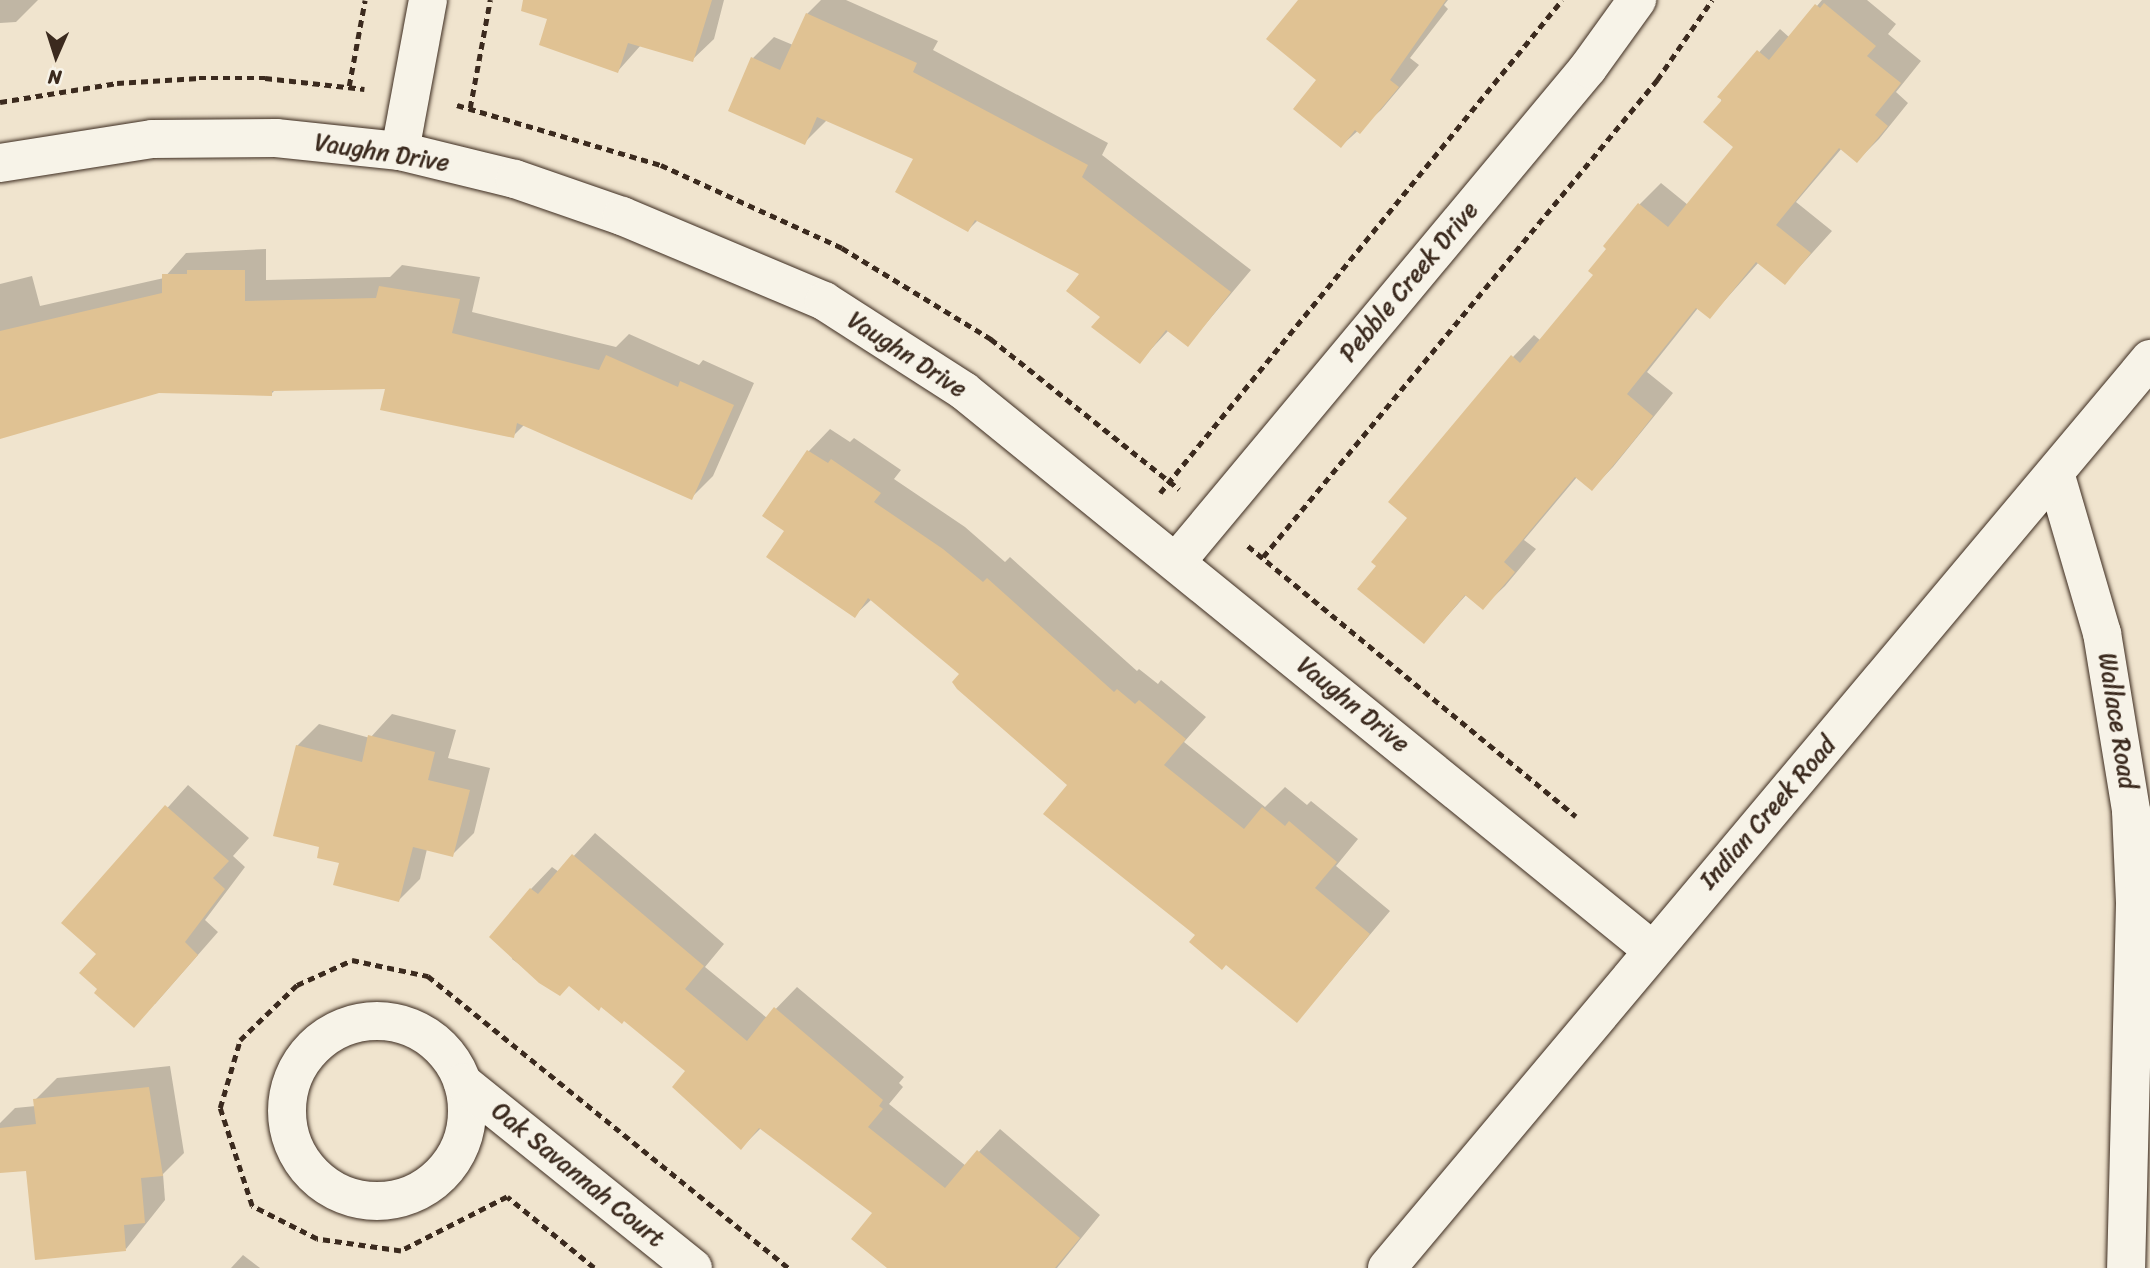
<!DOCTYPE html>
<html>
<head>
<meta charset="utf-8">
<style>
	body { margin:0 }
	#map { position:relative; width:2150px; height:1268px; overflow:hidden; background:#f0e4ce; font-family:Sriracha,sans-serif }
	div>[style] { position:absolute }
	.shadow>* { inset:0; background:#0003 }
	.building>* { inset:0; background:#e0c293 }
	.path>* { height:4.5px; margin-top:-2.25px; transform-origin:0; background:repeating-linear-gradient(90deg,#3b2a1e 0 7px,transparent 0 12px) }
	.roads { filter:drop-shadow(0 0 2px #3b2a1e) drop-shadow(0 0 2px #3b2a1e) }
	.minor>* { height:38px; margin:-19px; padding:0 19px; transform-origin:19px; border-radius:19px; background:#f7f3e8 }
	.minor>.ring { margin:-19px; padding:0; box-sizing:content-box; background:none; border:38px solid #f7f3e8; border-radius:50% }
	span { translate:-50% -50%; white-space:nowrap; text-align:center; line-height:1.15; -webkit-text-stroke:5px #f7f3e8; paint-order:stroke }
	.street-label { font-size:24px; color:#3b2a1e }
	.north { position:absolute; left:21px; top:21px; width:70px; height:70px; -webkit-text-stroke:5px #f7f3e8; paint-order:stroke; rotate:183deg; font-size:19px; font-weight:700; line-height:28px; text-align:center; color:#3b2a1e }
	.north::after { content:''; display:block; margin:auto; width:24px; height:32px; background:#3b2a1e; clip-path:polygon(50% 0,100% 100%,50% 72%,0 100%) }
</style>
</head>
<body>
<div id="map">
	<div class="shadow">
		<div style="clip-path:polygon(0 0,38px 0,16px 22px,0 23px)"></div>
		<div style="clip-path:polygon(555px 0,724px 0,714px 39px,692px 60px,641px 45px,618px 71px)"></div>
		<div style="clip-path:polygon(821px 0,846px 0,938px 41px,933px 50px,1108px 143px,1102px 155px,1251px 270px,1188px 345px,1169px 330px,1140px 361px,1102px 316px,1082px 274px,978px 220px,968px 230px,916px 158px,827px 120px,804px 143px,753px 58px,774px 37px,793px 45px,807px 14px)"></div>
		<div style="clip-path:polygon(1300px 0,1448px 0,1444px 5px,1448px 9px,1410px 58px,1419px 65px,1381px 110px,1341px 146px,1318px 80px)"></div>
		<div style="clip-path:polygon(1822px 0,1867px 0,1896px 24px,1888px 34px,1921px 61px,1896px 92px,1908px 103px,1879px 139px,1857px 161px,1842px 148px,1796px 202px,1832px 231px,1785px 283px,1759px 262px,1710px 317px,1698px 308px,1647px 372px,1673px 393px,1613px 467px,1592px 489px,1577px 477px,1524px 540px,1536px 549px,1505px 586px,1483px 607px,1467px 594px,1424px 642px,1379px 566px,1513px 357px,1534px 335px,1541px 341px,1595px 275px,1640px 204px,1661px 183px,1688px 205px,1736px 147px,1720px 96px,1780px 29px,1790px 38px)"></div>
		<div style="clip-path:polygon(266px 249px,266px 280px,390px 277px,402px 265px,480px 277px,472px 312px,616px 347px,629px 334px,699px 365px,703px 360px,754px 383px,713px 476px,691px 498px,525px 424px,513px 436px,387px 388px,276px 389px,271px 394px,159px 391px,0 437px,0 284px,32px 276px,40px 306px,164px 278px,186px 253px)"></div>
		<div style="clip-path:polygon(830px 429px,850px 442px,854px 438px,901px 470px,894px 479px,965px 527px,1005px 562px,1010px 557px,1137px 671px,1139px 669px,1158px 684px,1161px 680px,1206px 717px,1184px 742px,1265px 807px,1285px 787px,1307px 805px,1311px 801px,1358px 839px,1336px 866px,1390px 911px,1297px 1021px,961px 673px,872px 599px,854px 616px,786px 531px,764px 516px,809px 451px)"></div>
		<div style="clip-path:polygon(392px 714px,456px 730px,448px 758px,490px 768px,474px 833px,452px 855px,427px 849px,420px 879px,398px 901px,322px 846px,297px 746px,319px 724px,370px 738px)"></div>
		<div style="clip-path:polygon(188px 785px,249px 838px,233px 856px,245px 867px,205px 920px,218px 932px,155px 1004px,100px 988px,99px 954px,64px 923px)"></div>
		<div style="clip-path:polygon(595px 833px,724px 944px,705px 967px,767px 1018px,797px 987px,904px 1077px,899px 1083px,903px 1087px,889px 1104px,966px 1166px,1000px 1129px,1100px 1215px,1057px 1268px,890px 1268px,874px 1213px,761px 1128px,741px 1148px,687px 1071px,625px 1018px,570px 984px,560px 994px,512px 959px,531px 889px,552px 867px,559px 872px)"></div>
		<div style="clip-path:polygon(170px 1066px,184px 1153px,163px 1174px,165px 1200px,126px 1249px,28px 1169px,0 1171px,0 1123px,15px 1108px,36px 1106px,35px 1100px,57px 1078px)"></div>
		<div style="clip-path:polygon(243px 1255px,260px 1268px,231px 1268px)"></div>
	</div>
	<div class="building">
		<div style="clip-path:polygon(523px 0,712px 0,693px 62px,628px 43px,618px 73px,539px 45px,547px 19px,521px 11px)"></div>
		<div style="clip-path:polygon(1298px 0,1446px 0,1390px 80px,1399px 87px,1360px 134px,1355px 130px,1341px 148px,1293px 109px,1316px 80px,1266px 39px)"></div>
		<div style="clip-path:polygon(1824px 3px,1876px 46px,1867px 56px,1901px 83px,1875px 115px,1888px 126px,1857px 163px,1839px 148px,1776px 225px,1811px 253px,1785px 285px,1756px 262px,1710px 319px,1696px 308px,1627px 394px,1653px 416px,1632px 443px,1592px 491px,1575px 477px,1504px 562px,1515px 572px,1483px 610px,1465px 595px,1424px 644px,1357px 589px,1376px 566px,1371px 562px,1407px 518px,1388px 502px,1511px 355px,1520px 363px,1593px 275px,1588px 271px,1606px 249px,1603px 246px,1638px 203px,1668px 227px,1733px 147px,1703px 122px,1722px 100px,1717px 97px,1757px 50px,1769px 60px,1815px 4px,1820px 8px)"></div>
		<div style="clip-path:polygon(806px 13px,917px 63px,913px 72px,1088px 165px,1082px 177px,1231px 292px,1188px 347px,1166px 330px,1140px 364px,1091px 327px,1100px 317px,1066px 291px,1079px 274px,975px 220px,968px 232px,895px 192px,913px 159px,817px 117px,805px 145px,728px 111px,751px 57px,780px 70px)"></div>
		<div style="clip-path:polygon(187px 270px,245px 270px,245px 301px,376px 298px,379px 286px,460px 299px,452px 333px,599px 370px,606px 355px,678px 387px,680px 381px,734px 405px,692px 500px,517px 423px,514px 438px,380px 410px,385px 389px,272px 391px,272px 396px,159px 393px,0 439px,0 331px,162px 293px,162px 274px,187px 274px)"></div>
		<div style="clip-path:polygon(807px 450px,828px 463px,831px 459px,881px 493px,874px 502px,943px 549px,983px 582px,987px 578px,1114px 692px,1117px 689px,1135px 704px,1139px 700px,1186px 739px,1164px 765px,1244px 829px,1262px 807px,1285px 826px,1289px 821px,1337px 862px,1315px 888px,1370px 934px,1297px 1023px,1226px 965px,1222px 970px,1189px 942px,1195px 935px,1043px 814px,1067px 785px,957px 689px,952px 682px,959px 674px,868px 598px,855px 618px,766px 557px,784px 531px,762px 516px)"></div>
		<div style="clip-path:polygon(368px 735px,435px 752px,428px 780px,470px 790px,453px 857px,413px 847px,399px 902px,333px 885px,339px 863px,317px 858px,319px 847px,273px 836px,296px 745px,362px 762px)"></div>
		<div style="clip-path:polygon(165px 805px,229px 861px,213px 878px,225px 889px,185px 942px,198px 955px,134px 1028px,94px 993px,97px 989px,79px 973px,96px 954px,61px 923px)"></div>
		<div style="clip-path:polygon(572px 854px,704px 966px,685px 989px,747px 1041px,774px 1007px,883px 1100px,879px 1106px,883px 1109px,868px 1127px,945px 1188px,977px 1150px,1080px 1238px,1055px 1268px,887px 1268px,851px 1239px,872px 1213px,759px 1128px,741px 1150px,672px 1087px,685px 1071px,624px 1021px,622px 1024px,601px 1007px,599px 1011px,569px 986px,560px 996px,539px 983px,489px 937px,530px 888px,538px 894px)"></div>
		<div style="clip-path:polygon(149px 1087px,163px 1176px,141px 1178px,145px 1223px,124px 1225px,126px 1251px,35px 1260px,26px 1171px,0 1173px,0 1128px,36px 1124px,33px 1099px)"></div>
	</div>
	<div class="path">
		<div style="left:349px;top:86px;width:87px;rotate:-79.5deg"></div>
		<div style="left:0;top:102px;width:119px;rotate:-9.2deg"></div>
		<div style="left:117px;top:83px;width:82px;rotate:-3.5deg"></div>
		<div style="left:199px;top:78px;width:66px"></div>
		<div style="left:265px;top:78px;width:100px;rotate:6.3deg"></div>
		<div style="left:457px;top:105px;width:213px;rotate:16.4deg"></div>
		<div style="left:661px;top:165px;width:199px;rotate:24.6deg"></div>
		<div style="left:842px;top:248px;width:175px;rotate:31.4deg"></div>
		<div style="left:991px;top:339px;width:241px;rotate:38.6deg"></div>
		<div style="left:470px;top:108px;width:110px;rotate:-79.5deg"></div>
		<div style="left:1160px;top:493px;width:636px;rotate:-50.81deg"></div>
		<div style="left:1248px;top:546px;width:425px;rotate:39.5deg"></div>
		<div style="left:1263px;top:557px;width:619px;rotate:-50.44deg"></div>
		<div style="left:1657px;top:80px;width:97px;rotate:-55.5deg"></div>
		<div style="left:594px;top:1268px;width:112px;rotate:-140.8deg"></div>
		<div style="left:507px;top:1197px;width:119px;rotate:153deg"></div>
		<div style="left:401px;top:1251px;width:85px;rotate:-171.9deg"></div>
		<div style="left:317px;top:1239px;width:73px;rotate:-153.1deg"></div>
		<div style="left:252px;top:1206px;width:103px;rotate:-108.1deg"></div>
		<div style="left:220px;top:1108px;width:71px;rotate:-73.6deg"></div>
		<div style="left:240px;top:1040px;width:79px;rotate:-44deg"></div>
		<div style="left:297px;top:985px;width:60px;rotate:-24.4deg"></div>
		<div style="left:352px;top:960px;width:78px;rotate:11.9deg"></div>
		<div style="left:428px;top:976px;width:464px;rotate:39deg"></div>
	</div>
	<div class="roads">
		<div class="minor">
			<div style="left:400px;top:151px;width:154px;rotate:-79.5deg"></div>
			<div style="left:0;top:163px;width:154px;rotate:-9deg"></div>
			<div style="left:152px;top:139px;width:124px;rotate:-0.5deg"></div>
			<div style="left:276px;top:138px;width:125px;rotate:6deg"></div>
			<div style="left:400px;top:151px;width:118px;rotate:13.7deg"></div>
			<div style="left:515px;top:179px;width:113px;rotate:19.1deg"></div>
			<div style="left:622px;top:216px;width:219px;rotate:22.8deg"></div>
			<div style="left:824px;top:301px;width:166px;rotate:32.7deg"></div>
			<div style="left:964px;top:391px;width:885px;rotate:39.08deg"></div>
			<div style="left:2056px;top:476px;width:164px;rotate:73.7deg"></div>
			<div style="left:2102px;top:633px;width:180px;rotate:80.7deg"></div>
			<div style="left:2131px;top:811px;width:93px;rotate:87.5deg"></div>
			<div style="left:2135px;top:904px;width:364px;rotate:91.4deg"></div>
			<div style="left:1177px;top:561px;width:642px;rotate:-50.18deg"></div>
			<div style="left:1588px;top:68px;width:84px;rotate:-54.2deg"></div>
			<div class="ring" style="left:287px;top:1021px;width:142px;height:142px"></div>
			<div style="left:463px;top:1083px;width:295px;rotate:38.8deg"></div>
			<div style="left:1387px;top:1268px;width:1187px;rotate:-49.99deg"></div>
		</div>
	</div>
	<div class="street-label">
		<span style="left:382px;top:153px;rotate:9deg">Vaughn Drive</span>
		<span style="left:1409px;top:282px;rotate:-50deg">Pebble Creek Drive</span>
		<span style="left:907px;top:355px;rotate:33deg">Vaughn Drive</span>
		<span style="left:1353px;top:705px;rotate:39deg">Vaughn Drive</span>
		<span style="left:2117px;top:721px;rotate:81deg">Wallace Road</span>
		<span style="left:1768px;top:813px;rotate:-49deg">Indian Creek Road</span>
		<span style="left:578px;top:1175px;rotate:39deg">Oak Savannah Court</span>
	</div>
	<div class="north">N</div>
</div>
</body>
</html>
